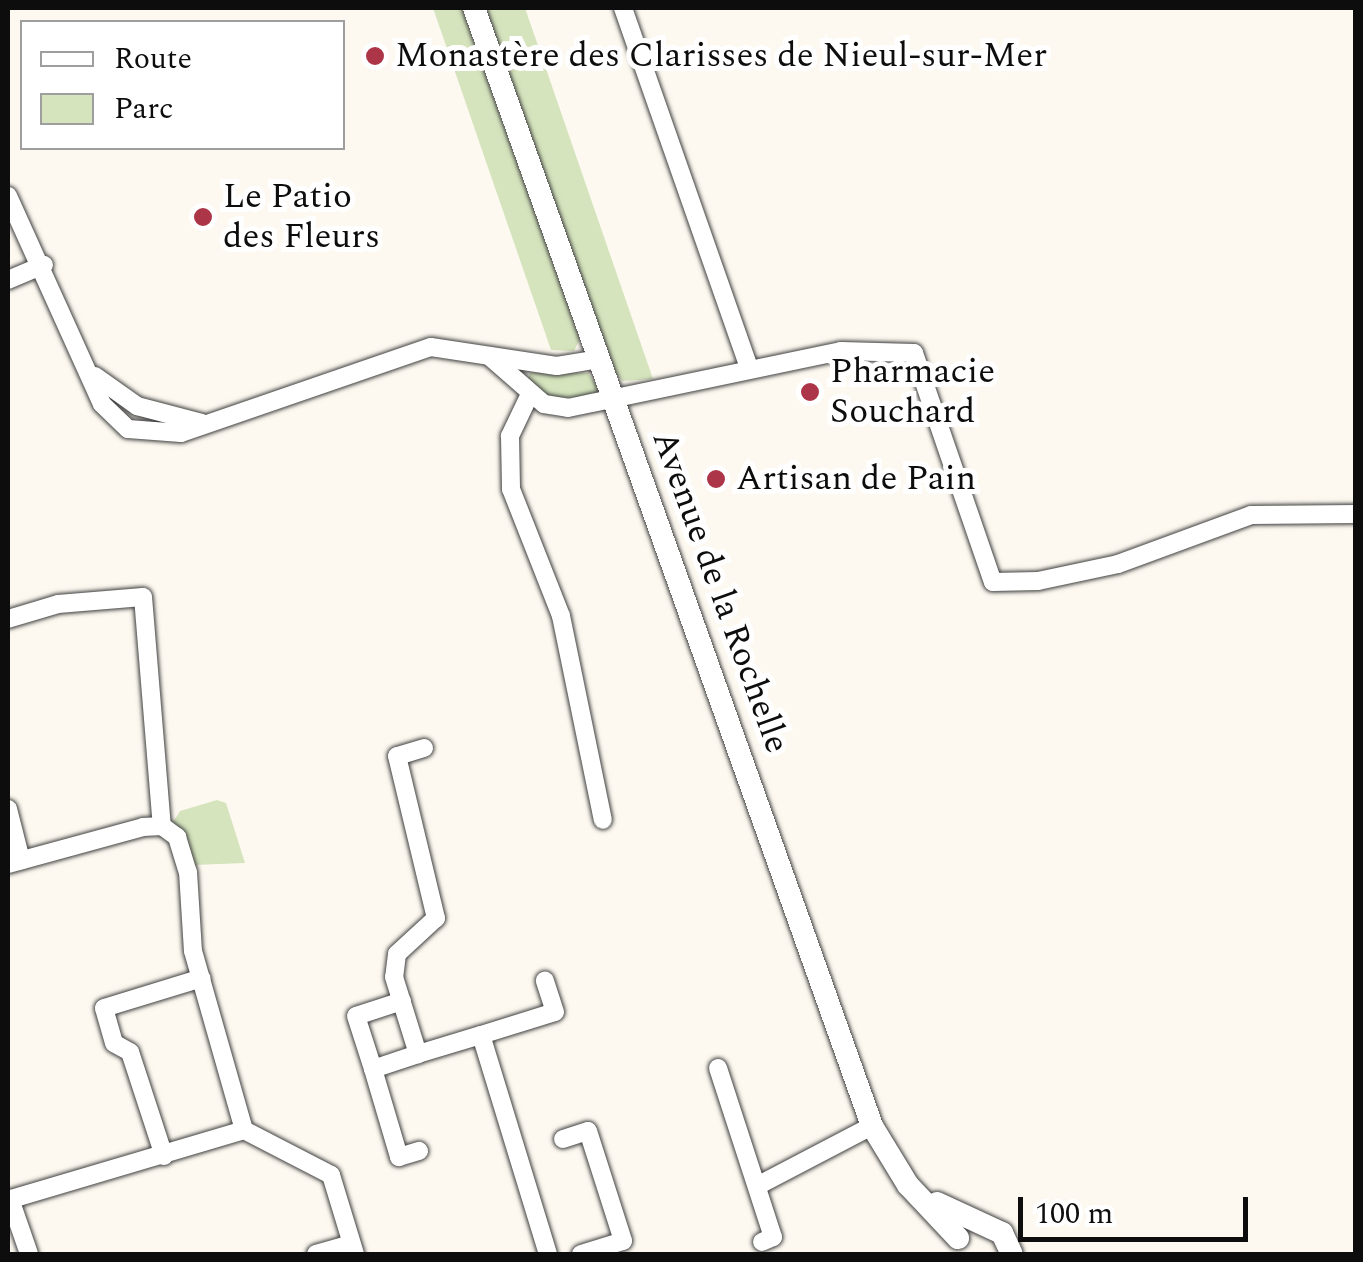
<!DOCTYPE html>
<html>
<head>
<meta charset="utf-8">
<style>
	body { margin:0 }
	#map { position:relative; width:1363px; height:1262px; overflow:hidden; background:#fdf9f0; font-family:Spectral,serif }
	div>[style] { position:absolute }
	.green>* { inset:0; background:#d5e4bd }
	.roads { filter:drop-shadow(0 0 2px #404040) drop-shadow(0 0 2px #404040) }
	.minor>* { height:18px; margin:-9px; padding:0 9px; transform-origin:9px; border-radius:9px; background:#fff }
	.tertiary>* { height:22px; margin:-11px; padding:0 11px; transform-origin:11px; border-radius:11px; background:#fff }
	.dots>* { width:28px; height:28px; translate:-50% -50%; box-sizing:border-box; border:5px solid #fff; border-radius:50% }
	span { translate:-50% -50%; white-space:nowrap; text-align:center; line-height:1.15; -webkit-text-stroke:10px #fff; paint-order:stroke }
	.poi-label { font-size:35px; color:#0d0d0d }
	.left { translate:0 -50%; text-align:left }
	.street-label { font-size:35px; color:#0d0d0d }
	.frame { position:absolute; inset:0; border:10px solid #0d0d0d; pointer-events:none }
	.legend { position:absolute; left:20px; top:20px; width:325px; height:130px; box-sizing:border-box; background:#fff; border:2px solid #9e9e9e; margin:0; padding:12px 18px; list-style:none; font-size:30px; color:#0d0d0d }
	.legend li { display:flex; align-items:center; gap:20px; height:50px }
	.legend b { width:50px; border:2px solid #9e9e9e }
	.scale { position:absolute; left:1018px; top:1197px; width:230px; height:45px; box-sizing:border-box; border:5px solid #0d0d0d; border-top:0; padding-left:12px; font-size:30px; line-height:35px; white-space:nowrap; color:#0d0d0d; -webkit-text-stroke:8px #fff; paint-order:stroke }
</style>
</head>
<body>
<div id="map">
	<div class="green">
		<div style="clip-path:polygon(433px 8px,462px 8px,580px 339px,574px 351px,551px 350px)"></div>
		<div style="clip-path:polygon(483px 8px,525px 8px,653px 379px,623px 381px,614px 372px)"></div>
		<div style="clip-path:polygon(530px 373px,588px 373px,599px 389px,592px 397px,546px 398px,526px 383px)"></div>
		<div style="clip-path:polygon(217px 800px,226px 803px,245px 863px,194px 865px,172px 824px,180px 811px)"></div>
	</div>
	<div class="roads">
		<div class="minor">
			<div style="left:623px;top:8px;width:381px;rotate:70.7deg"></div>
			<div style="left:8px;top:196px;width:228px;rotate:65.7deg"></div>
			<div style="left:102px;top:404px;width:36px;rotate:44deg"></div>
			<div style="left:128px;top:429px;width:53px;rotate:4.3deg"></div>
			<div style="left:181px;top:433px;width:264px;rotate:-19deg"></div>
			<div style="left:431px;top:347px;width:127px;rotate:8.6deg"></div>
			<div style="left:557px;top:366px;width:43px;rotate:-9.5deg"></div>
			<div style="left:8px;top:280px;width:39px;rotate:-23deg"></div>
			<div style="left:489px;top:356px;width:73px;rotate:41.1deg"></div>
			<div style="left:544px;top:404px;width:24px;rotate:9deg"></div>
			<div style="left:568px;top:408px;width:279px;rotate:-11.8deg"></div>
			<div style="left:841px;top:351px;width:73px;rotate:1.6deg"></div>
			<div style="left:914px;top:353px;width:242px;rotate:71deg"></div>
			<div style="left:993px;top:582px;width:45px;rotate:-1.3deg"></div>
			<div style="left:1038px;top:581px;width:82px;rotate:-12deg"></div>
			<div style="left:1118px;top:564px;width:142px;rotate:-20.2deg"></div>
			<div style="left:1251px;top:515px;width:105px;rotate:-0.5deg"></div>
			<div style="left:95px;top:376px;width:52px;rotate:35.5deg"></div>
			<div style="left:137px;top:406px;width:67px;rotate:14.7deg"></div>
			<div style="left:530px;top:394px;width:47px;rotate:115.5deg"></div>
			<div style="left:510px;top:436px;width:53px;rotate:88.9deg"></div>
			<div style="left:511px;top:489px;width:136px;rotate:68.5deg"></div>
			<div style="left:561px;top:616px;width:208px;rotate:78.4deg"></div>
			<div style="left:8px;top:619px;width:52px;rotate:-16.7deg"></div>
			<div style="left:58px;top:604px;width:85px;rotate:-4.7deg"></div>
			<div style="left:143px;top:597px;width:230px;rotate:85.3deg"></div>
			<div style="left:424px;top:748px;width:28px;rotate:163deg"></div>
			<div style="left:397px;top:756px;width:167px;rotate:76.5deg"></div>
			<div style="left:436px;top:918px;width:53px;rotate:137.3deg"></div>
			<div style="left:397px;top:954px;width:23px;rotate:97deg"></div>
			<div style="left:394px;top:977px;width:81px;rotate:72.7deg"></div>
			<div style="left:418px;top:1054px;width:66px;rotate:-16.8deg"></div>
			<div style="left:481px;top:1035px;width:229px;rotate:73deg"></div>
			<div style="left:8px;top:809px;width:53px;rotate:75.7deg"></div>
			<div style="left:8px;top:864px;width:140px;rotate:-15.3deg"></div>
			<div style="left:143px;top:827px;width:19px;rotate:-3deg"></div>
			<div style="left:162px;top:826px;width:19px;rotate:36deg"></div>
			<div style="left:177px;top:837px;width:37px;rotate:73deg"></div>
			<div style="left:188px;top:872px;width:79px;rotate:86.4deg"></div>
			<div style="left:193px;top:951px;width:186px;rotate:74.1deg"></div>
			<div style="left:402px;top:1001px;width:48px;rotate:161.9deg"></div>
			<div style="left:356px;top:1016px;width:56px;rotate:72.2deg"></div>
			<div style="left:373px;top:1069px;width:47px;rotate:-18.4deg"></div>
			<div style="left:481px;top:1035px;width:77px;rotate:-17.3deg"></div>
			<div style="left:555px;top:1012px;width:33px;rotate:-108deg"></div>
			<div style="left:718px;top:1068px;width:178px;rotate:72deg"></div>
			<div style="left:773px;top:1237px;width:12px;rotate:156deg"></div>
			<div style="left:373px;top:1069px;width:92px;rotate:73.5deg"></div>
			<div style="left:399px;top:1157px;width:21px;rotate:-17deg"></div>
			<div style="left:563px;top:1139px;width:26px;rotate:-18deg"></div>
			<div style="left:588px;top:1131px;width:115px;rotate:72.3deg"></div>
			<div style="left:623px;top:1241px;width:44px;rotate:162.8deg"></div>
			<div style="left:164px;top:1156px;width:109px;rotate:-108.1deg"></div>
			<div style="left:130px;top:1052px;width:18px;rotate:-151deg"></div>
			<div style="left:114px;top:1043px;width:36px;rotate:-106deg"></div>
			<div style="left:104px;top:1008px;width:102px;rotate:-17deg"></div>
			<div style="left:757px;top:1186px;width:130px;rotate:-27.6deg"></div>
			<div style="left:10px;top:1199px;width:58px;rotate:70.9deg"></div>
			<div style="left:8px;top:1200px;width:246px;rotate:-16.5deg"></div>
			<div style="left:244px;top:1130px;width:98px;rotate:27.3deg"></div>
			<div style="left:331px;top:1175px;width:83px;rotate:73.1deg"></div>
			<div style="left:316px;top:1254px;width:36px;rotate:-16deg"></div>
		</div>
		<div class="tertiary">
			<div style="left:474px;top:8px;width:1187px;rotate:70.4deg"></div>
			<div style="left:872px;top:1126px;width:69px;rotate:58.6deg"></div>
			<div style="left:908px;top:1185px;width:73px;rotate:46.7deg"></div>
			<div style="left:937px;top:1203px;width:72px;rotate:24.8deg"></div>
			<div style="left:1002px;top:1233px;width:23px;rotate:65deg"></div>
		</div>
	</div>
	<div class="dots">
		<div style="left:375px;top:56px;background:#ad3548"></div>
		<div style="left:203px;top:217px;background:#ad3548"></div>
		<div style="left:810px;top:392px;background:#ad3548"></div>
		<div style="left:716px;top:479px;background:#ad3548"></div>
	</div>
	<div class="poi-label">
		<span class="left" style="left:395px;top:56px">Monastère des Clarisses de Nieul-sur-Mer</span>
		<span class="left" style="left:223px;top:217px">Le Patio<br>des Fleurs</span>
		<span class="left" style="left:830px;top:392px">Pharmacie<br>Souchard</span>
		<span class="left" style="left:736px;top:479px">Artisan de Pain</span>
	</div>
	<div class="street-label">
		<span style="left:720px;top:592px;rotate:70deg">Avenue de la Rochelle</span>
	</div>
	<div class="frame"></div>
	<ul class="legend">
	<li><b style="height:12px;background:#fff"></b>Route</li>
	<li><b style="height:28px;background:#d5e4bd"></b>Parc</li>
	</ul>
	<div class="scale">100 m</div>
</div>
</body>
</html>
